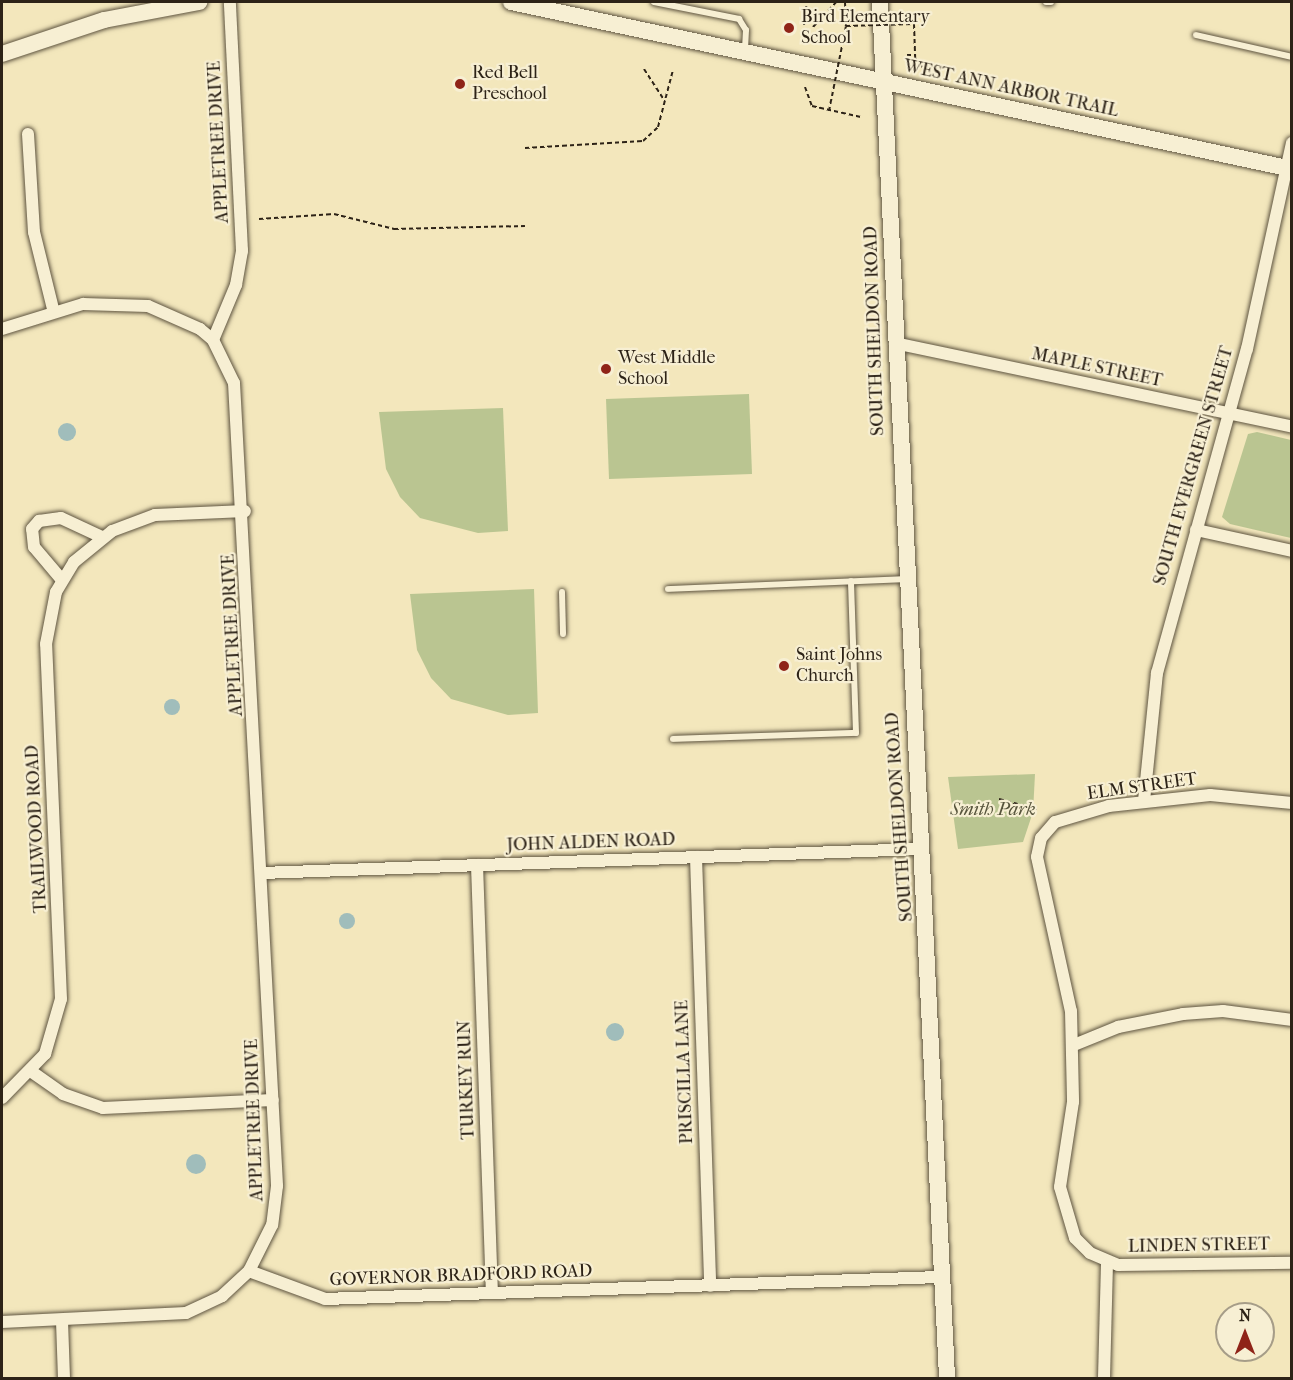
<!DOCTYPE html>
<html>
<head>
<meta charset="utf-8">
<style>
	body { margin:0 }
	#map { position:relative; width:1293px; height:1380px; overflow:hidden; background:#f3e7bc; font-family:"IM FELL French Canon",serif }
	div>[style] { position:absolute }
	.green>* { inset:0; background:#bac591 }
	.water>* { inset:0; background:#a0bdbb }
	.round { border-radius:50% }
	.path>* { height:2px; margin-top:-1px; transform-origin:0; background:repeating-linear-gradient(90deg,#2d2317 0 4.5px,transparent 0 7.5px) }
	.roads { filter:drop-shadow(0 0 2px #5e5440) drop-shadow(0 0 2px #5e5440) }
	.lane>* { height:6px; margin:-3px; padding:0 3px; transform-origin:3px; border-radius:3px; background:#f7efd3 }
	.street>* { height:12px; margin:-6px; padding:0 6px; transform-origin:6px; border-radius:6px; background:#f7efd3 }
	.secondary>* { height:16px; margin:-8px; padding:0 8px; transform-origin:8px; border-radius:8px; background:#f7efd3 }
	.path-bridge>* { height:2px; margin-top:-1px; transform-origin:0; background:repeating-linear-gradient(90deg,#2d2317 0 4.5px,transparent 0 7.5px) }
	.dots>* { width:16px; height:16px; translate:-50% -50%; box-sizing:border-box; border:3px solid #f7efd3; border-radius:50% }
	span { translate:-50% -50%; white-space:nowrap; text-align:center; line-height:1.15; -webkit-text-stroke:4.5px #f7efd3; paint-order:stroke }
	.poi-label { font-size:18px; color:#2d2317 }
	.left { translate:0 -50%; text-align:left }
	.street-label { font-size:18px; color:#2d2317 }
	.park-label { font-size:18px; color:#57543c; font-style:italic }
	.frame { position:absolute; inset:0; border:3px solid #2d2317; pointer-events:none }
	.north { position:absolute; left:1215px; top:1302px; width:60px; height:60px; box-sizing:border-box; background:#f7efd3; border:2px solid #a69d88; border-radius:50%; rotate:0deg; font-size:16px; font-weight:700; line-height:24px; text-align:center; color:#2d2317 }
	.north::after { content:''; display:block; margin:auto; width:21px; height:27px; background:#8f2418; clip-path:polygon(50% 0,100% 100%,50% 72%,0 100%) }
</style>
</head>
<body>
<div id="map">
	<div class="green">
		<div style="clip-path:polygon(749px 394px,752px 474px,609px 479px,606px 399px)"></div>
		<div style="clip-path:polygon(503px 408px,508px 531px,478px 533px,420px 518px,400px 497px,386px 469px,379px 412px)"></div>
		<div style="clip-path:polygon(1257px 432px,1291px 440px,1291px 538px,1230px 524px,1222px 517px,1248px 434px)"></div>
		<div style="clip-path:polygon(534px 589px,538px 713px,508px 715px,451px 699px,431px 678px,417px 650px,410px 594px)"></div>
		<div style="clip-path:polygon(1035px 774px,1033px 812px,1023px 842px,958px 849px,948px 777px)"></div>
	</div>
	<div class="water">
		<div class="round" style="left:58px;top:423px;width:18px;height:18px"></div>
		<div class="round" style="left:164px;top:699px;width:16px;height:16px"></div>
		<div class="round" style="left:339px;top:913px;width:16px;height:16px"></div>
		<div class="round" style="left:606px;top:1023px;width:18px;height:18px"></div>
		<div class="round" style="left:186px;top:1154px;width:20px;height:20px"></div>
	</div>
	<div class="path">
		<div style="left:845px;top:2px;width:24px;rotate:88deg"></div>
		<div style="left:914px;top:24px;width:34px;rotate:88deg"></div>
		<div style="left:915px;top:58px;width:17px;rotate:50deg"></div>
		<div style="left:804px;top:25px;width:23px;rotate:-83deg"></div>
		<div style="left:813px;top:27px;width:34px;rotate:-47deg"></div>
		<div style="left:907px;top:55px;width:8px"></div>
		<div style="left:644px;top:69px;width:38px;rotate:57deg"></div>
		<div style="left:805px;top:87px;width:20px;rotate:70deg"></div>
		<div style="left:812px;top:106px;width:50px;rotate:12.7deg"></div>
		<div style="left:829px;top:111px;width:15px;rotate:-79deg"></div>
		<div style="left:525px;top:148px;width:118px;rotate:-3.4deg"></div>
		<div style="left:643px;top:141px;width:21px;rotate:-43deg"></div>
		<div style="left:658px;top:127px;width:59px;rotate:-75.3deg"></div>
		<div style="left:259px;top:219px;width:75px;rotate:-3.8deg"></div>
		<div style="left:334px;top:214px;width:62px;rotate:14deg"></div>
		<div style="left:394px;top:229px;width:131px;rotate:-1.3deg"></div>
		<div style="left:999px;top:799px;width:39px;rotate:15deg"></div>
	</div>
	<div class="roads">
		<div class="lane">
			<div style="left:654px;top:2px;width:87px;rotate:11.3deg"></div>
			<div style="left:739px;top:19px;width:13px;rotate:58deg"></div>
			<div style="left:746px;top:30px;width:19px;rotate:93deg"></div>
			<div style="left:1046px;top:2px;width:5px"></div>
			<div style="left:1196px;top:35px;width:98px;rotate:12.9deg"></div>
			<div style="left:668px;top:589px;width:237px;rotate:-2.4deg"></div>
			<div style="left:562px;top:592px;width:42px;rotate:88.6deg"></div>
			<div style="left:673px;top:739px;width:183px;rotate:-1.9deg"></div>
			<div style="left:856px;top:733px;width:152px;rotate:-91.9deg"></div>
		</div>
		<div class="street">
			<div style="left:28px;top:134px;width:98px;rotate:86.5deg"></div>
			<div style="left:34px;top:232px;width:79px;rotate:76.1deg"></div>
			<div style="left:2px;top:329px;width:85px;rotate:-17.2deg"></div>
			<div style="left:83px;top:304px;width:65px;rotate:1.8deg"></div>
			<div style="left:148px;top:306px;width:57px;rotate:23.9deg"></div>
			<div style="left:200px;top:329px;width:17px;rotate:40deg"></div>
			<div style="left:213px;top:340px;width:48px;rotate:64deg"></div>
			<div style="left:234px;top:383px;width:804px;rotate:86.93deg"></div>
			<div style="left:277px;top:1186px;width:39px;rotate:97deg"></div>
			<div style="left:272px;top:1225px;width:51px;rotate:116.6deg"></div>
			<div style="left:213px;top:340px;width:60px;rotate:-67.3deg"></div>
			<div style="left:236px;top:285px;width:35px;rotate:-80deg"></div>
			<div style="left:242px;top:251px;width:249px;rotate:-92.8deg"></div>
			<div style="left:895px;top:343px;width:406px;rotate:11.9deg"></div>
			<div style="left:1196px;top:530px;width:98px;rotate:12.3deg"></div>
			<div style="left:62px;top:580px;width:43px;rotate:-130.3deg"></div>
			<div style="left:34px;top:547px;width:18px;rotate:-96deg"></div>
			<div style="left:32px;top:529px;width:11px;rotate:-49deg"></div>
			<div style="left:39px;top:521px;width:22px;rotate:-8deg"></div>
			<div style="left:61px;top:518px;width:45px;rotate:24.9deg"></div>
			<div style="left:1144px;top:801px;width:129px;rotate:-84.2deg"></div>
			<div style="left:1157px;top:673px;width:336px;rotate:-74.5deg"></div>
			<div style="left:1247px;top:349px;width:211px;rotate:-77.7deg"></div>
			<div style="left:1292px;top:803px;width:82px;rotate:-174.4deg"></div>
			<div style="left:1210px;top:795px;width:102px;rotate:173.8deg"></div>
			<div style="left:1109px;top:806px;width:56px;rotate:163.5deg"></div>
			<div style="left:1055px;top:822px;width:21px;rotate:131deg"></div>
			<div style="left:1041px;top:838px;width:19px;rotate:102deg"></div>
			<div style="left:1037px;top:857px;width:158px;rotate:77.6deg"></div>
			<div style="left:1071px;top:1011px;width:91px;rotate:88.7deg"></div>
			<div style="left:1073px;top:1102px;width:86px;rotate:98.7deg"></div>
			<div style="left:1060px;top:1187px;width:53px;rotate:73.6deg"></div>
			<div style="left:1075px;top:1238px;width:21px;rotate:45deg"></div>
			<div style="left:1090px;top:1253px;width:30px;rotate:23deg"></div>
			<div style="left:1118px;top:1265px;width:174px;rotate:-0.7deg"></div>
			<div style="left:696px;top:857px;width:429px;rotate:88.1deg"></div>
			<div style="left:477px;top:865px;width:428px;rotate:88deg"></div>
			<div style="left:262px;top:873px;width:659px;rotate:-2.09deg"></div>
			<div style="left:1074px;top:1045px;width:48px;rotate:-22.2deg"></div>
			<div style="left:1118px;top:1027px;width:66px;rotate:-11.3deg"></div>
			<div style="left:1183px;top:1014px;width:40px;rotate:-4.3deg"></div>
			<div style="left:1223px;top:1011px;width:70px;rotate:7.4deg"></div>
			<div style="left:32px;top:1072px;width:38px;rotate:35deg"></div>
			<div style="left:63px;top:1094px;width:42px;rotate:19.3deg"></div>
			<div style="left:103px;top:1108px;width:170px;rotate:-2.7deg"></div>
			<div style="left:2px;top:1098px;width:62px;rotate:-45.7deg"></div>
			<div style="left:45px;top:1054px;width:57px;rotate:-73.8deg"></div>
			<div style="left:61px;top:999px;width:355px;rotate:-92.4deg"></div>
			<div style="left:46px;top:644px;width:53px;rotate:-79.1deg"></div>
			<div style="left:56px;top:592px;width:35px;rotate:-59deg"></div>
			<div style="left:74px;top:562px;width:49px;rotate:-39.2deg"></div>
			<div style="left:112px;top:531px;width:46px;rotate:-20.4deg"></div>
			<div style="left:155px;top:515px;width:90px;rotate:-2.5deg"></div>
			<div style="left:62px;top:1321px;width:57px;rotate:88deg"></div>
			<div style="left:2px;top:1322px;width:184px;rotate:-2.8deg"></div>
			<div style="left:186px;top:1313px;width:40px;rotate:-25deg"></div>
			<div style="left:222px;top:1296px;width:37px;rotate:-43deg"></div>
			<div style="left:249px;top:1271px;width:81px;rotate:20.2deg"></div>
			<div style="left:325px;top:1299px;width:616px;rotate:-2.05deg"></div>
			<div style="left:1104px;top:1378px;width:116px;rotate:-88.5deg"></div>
		</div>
		<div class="secondary">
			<div style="left:511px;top:2px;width:799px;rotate:12.07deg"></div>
			<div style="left:880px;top:2px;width:1378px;rotate:87.21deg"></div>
			<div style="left:2px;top:54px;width:108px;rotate:-18.4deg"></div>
			<div style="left:104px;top:20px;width:97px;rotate:-10.7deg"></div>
		</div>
	</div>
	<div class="path-bridge">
		<div style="left:832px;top:96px;width:71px;rotate:-78.7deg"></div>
		<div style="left:846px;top:26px;width:68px;rotate:-1.7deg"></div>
	</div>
	<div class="dots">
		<div style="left:789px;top:28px;background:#8f2418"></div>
		<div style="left:460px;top:84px;background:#8f2418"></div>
		<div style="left:606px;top:369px;background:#8f2418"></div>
		<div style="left:784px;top:666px;background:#8f2418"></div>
	</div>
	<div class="poi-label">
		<span class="left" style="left:801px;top:28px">Bird Elementary<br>School</span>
		<span class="left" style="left:472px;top:84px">Red Bell<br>Preschool</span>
		<span class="left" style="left:618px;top:369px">West Middle<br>School</span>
		<span class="left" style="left:796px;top:666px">Saint Johns<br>Church</span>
	</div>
	<div class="street-label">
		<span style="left:1011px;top:89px;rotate:12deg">WEST ANN ARBOR TRAIL</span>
		<span style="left:219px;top:142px;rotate:-93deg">APPLETREE DRIVE</span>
		<span style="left:875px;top:331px;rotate:-92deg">SOUTH SHELDON ROAD</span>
		<span style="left:1097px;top:368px;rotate:12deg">MAPLE STREET</span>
		<span style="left:1194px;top:466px;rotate:-74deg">SOUTH EVERGREEN STREET</span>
		<span style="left:233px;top:635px;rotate:-93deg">APPLETREE DRIVE</span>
		<span style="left:1142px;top:787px;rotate:-8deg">ELM STREET</span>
		<span style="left:900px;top:817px;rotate:-94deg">SOUTH SHELDON ROAD</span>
		<span style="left:37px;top:829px;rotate:-93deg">TRAILWOOD ROAD</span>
		<span style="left:591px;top:843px;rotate:-2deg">JOHN ALDEN ROAD</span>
		<span style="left:685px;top:1072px;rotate:-92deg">PRISCILLA LANE</span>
		<span style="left:467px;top:1080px;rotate:-92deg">TURKEY RUN</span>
		<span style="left:255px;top:1120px;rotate:-92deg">APPLETREE DRIVE</span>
		<span style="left:1199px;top:1246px;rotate:-1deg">LINDEN STREET</span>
		<span style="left:461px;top:1276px;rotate:-2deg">GOVERNOR BRADFORD ROAD</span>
	</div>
	<div class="park-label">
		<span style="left:993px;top:810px">Smith Park</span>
	</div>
	<div class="frame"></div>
	<div class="north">N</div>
</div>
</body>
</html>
